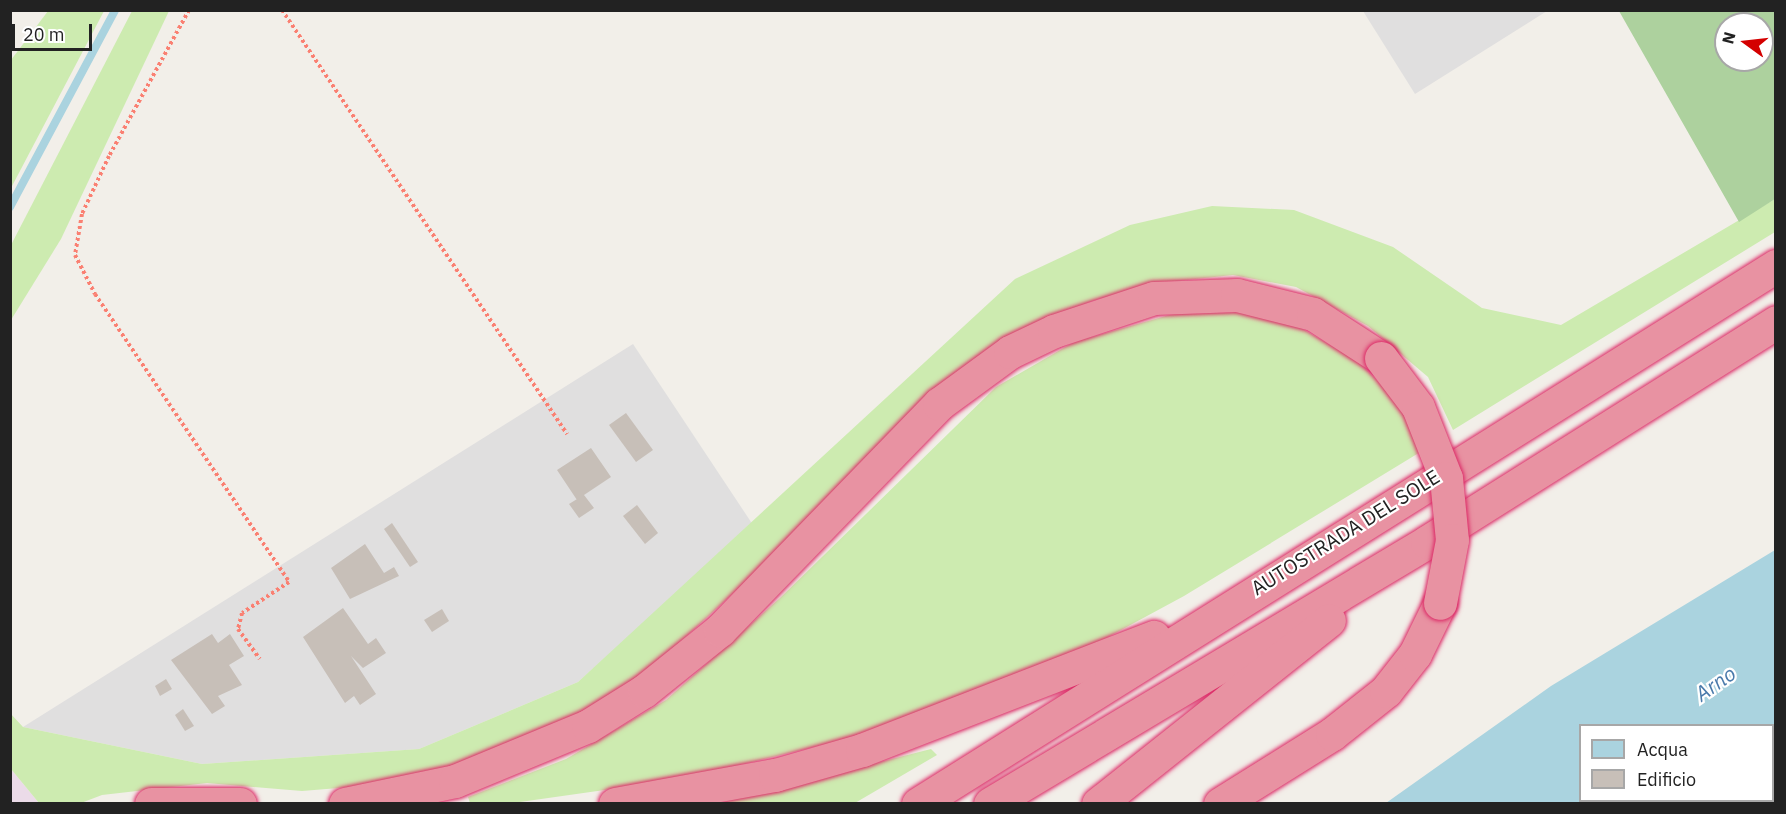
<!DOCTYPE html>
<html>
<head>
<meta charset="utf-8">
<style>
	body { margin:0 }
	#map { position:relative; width:1786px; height:814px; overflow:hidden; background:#f2efe9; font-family:"IBM Plex Sans",sans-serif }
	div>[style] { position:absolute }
	.residential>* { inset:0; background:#e0dfdf }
	.industrial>* { inset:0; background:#ebdbe8 }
	.grass>* { inset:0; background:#cdebb0 }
	.forest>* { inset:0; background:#add19e }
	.water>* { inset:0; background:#aad3df }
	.stream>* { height:8px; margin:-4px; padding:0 4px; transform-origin:4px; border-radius:4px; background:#aad3df }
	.building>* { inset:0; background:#c7bfb8 }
	.path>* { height:4px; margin-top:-2px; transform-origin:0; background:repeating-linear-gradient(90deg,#fa8072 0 3px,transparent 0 6px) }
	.roads { filter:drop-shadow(0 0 2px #dc2a67) drop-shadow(0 0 2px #dc2a67) }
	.motorway>* { height:33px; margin:-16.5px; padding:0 16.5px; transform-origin:16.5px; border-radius:16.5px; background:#e892a2 }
	.bridges { filter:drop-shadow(0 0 2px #dc2a67) drop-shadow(0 0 2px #dc2a67) }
	.motorway-bridge>* { height:33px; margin:-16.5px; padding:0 16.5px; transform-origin:16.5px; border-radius:16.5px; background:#e892a2 }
	span { translate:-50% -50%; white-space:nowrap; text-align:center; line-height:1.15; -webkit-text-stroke:4.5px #fff; paint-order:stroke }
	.street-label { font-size:20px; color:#222 }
	.water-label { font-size:21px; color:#4a7aab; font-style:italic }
	.frame { position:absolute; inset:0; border:12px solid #222; pointer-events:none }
	.legend { position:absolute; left:1579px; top:724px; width:195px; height:78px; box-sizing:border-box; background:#fff; border:2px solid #a7a7a7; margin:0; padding:8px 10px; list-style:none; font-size:18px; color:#222 }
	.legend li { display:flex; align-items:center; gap:12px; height:30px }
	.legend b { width:30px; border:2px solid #a7a7a7 }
	.north { position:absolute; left:1714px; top:12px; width:60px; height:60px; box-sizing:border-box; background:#fff; border:2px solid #a7a7a7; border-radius:50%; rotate:285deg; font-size:16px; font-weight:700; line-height:24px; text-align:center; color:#222 }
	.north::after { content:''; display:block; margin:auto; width:21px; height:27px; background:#d40000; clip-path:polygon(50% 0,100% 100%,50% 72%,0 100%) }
	.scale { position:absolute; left:12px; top:24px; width:80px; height:27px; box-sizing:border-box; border:3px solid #222; border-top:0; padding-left:8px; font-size:18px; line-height:21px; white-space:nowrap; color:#222; -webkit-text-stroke:4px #fff; paint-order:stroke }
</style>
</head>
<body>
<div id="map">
	<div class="residential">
		<div style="clip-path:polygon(1363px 11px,1547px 11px,1415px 94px)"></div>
		<div style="clip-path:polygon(633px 344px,753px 525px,578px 682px,419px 749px,202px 764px,23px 727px)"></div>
	</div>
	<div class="industrial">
		<div style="clip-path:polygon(11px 769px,39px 803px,11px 803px)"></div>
	</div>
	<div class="grass">
		<div style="clip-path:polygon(48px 11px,104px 11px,11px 188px,11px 60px)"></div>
		<div style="clip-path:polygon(132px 11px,169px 11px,61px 239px,11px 320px,11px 245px)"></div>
		<div style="clip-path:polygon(1775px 199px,1775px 232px,1453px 430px,1428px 377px,1368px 326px,1296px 287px,1233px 275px,1158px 283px,1092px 301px,1016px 333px,654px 666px,594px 709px,479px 762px,375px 785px,302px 791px,207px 783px,102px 795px,81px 803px,39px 803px,11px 769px,10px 713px,23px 727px,202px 764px,419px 749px,578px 682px,1015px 279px,1130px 225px,1212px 206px,1294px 210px,1393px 247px,1482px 308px,1561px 325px)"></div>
		<div style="clip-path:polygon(1187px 310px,1251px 311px,1299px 327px,1356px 360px,1395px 398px,1422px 451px,1184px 596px,1060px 663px,884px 730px,682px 779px,513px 803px,470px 803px,468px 797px,566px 759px,666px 700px,780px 598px,996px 387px,1074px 342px)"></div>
		<div style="clip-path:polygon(931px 749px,937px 755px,855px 803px,716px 804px)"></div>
	</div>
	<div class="forest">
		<div style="clip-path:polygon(evenodd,1619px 11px,1775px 11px,1775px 199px,1739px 222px,1619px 11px,1726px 24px,1762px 24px,1762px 60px,1726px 60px,1726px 24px)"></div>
	</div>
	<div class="water">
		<div style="clip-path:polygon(evenodd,1775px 550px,1775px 803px,1386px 803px,1551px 686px,1775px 550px,1580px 726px,1772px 726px,1772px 800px,1580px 800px,1580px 726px)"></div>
	</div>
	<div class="stream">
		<div style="left:10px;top:207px;width:223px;rotate:-61.9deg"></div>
	</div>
	<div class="building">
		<div style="clip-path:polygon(626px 413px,653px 450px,636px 462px,609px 425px)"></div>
		<div style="clip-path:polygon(591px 448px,611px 477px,584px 495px,594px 508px,579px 518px,569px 504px,582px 496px,577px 500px,557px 470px)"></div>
		<div style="clip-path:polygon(637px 505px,658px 533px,645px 544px,623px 516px)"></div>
		<div style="clip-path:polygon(392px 523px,418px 562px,410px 567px,384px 529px)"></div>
		<div style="clip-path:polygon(365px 544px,384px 573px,394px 567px,399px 576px,350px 599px,331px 568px)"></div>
		<div style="clip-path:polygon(343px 608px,368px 644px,376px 638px,386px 653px,363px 668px,351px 656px,376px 694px,360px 705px,354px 696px,345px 703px,303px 637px)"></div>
		<div style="clip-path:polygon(442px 609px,449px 621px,432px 632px,424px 620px)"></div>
		<div style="clip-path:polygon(212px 634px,218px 643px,230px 634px,244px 656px,229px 665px,242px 685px,218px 696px,225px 706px,212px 714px,171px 660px)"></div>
		<div style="clip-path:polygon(166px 679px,172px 689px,160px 696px,155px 686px)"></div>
		<div style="clip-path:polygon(183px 709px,194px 726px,185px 731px,175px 715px)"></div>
	</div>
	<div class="path">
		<div style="left:189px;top:10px;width:166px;rotate:118.7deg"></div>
		<div style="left:109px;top:156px;width:64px;rotate:115deg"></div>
		<div style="left:82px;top:214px;width:42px;rotate:99.7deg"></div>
		<div style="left:75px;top:255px;width:44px;rotate:62.9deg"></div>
		<div style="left:95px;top:294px;width:347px;rotate:56deg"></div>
		<div style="left:289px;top:582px;width:56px;rotate:146.6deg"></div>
		<div style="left:242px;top:613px;width:16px;rotate:104deg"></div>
		<div style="left:238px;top:629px;width:37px;rotate:54deg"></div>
		<div style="left:282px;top:10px;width:511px;rotate:56.09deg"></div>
	</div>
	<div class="roads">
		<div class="motorway">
			<div style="left:151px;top:804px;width:89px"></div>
			<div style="left:345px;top:804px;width:112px;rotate:-11.8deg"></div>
			<div style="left:455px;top:781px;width:144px;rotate:-22.5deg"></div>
			<div style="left:588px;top:726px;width:66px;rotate:-32deg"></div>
			<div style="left:644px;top:691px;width:97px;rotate:-38.8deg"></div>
			<div style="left:720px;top:630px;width:315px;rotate:-45.9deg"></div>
			<div style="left:939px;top:404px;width:88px;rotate:-36.2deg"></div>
			<div style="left:1010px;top:352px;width:49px;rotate:-25.5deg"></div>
			<div style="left:1054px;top:331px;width:105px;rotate:-18.3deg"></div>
			<div style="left:1154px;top:298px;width:83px;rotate:-2.1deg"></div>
			<div style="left:1237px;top:295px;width:78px;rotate:14deg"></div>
			<div style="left:1313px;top:314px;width:81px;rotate:32.9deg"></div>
			<div style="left:615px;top:804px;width:163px;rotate:-10.3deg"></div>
			<div style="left:775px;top:775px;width:91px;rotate:-16deg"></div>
			<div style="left:862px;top:750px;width:313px;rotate:-21.2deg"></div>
			<div style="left:918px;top:804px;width:1013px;rotate:-32.09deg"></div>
			<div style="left:990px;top:804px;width:510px;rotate:-30.94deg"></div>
			<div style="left:1427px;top:542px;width:413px;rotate:-32.2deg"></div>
			<div style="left:1098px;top:804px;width:295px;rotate:-38.5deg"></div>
			<div style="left:1220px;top:804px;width:132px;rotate:-32deg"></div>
			<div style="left:1332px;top:734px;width:69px;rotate:-38.5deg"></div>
			<div style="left:1386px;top:691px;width:47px;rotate:-51.9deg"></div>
			<div style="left:1415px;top:654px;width:57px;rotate:-63.9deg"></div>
		</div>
	</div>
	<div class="bridges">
		<div class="motorway-bridge">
			<div style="left:1381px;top:358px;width:61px;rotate:52.9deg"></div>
			<div style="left:1418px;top:407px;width:76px;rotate:68.5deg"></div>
			<div style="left:1446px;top:478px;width:62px;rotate:84.5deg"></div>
			<div style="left:1452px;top:540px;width:64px;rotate:100.8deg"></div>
		</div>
	</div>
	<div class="street-label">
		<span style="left:1345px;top:532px;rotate:-32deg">AUTOSTRADA DEL SOLE</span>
	</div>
	<div class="water-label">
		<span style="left:1715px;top:683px;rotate:-35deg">Arno</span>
	</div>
	<div class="frame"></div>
	<ul class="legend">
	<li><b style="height:16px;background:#aad3df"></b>Acqua</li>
	<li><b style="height:16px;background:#c7bfb8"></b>Edificio</li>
	</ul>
	<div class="north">N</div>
	<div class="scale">20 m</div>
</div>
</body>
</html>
